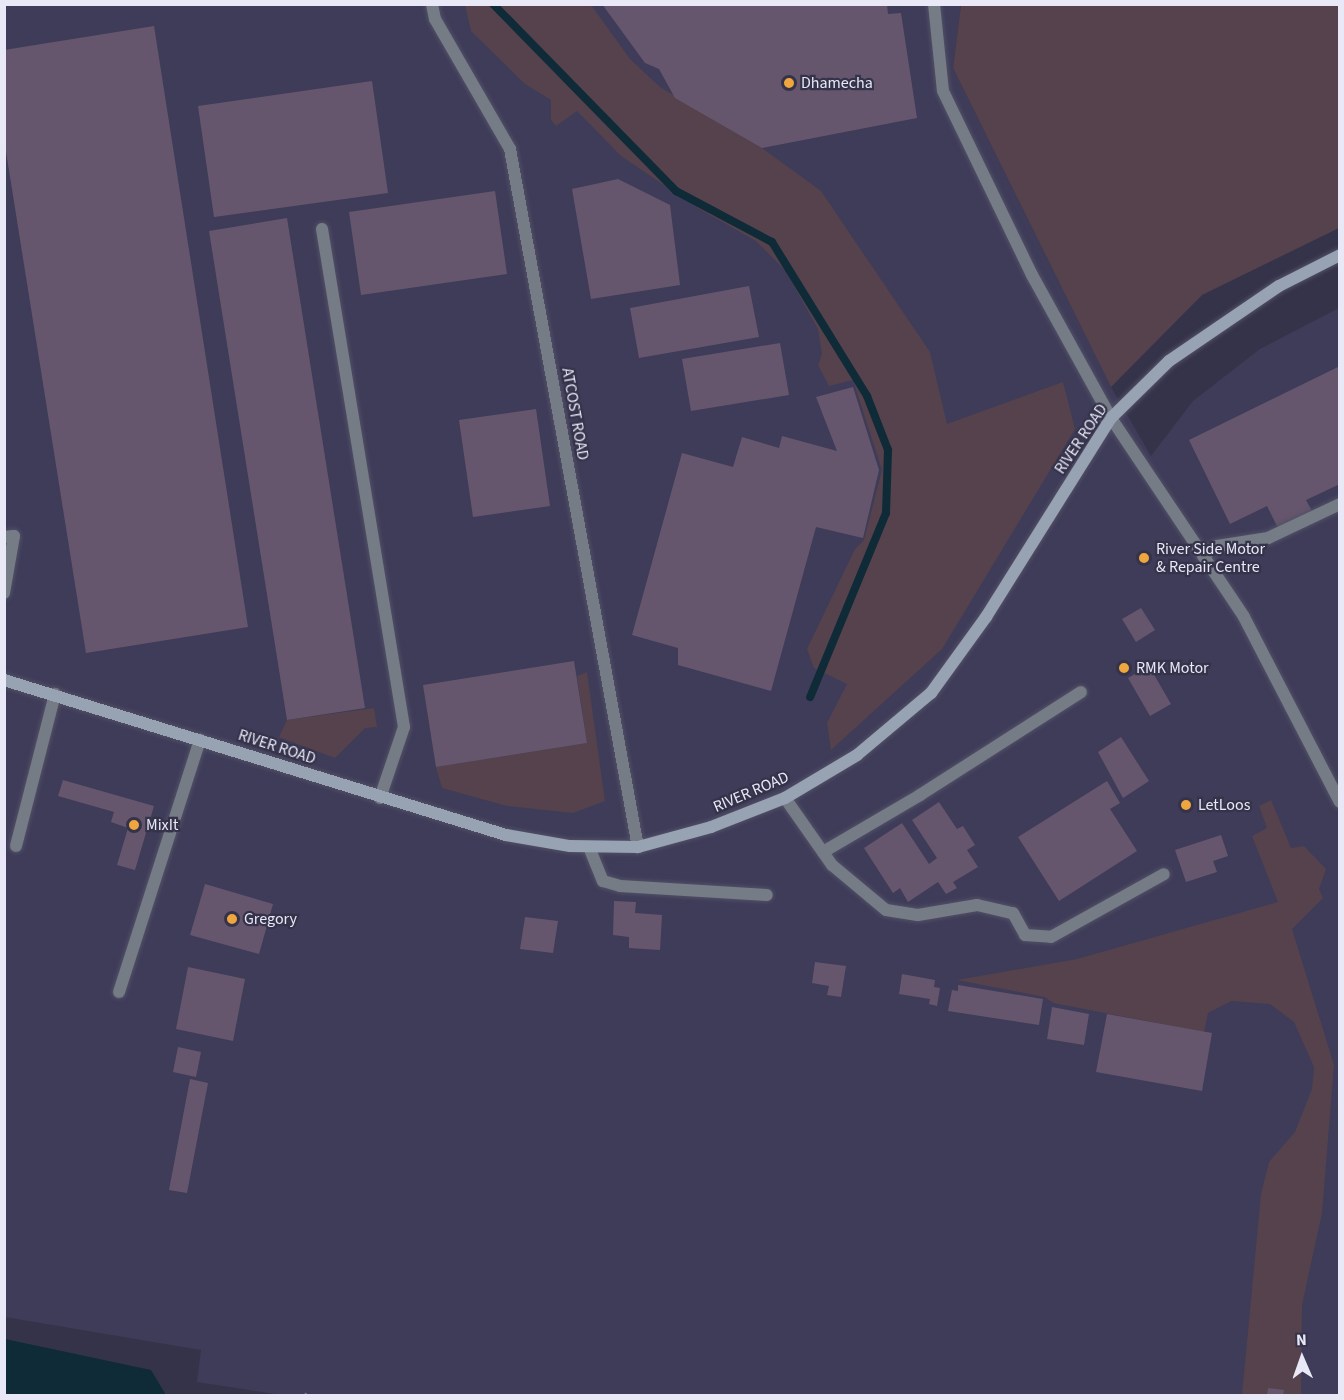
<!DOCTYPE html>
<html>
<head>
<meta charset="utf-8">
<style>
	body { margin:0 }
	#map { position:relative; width:1344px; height:1400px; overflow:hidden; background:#35334a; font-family:"Source Sans 3",sans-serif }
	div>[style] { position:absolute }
	.built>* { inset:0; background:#3e3c59 }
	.green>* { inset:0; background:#55424c }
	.water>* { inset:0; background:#0e2b37 }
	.stream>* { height:8px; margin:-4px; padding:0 4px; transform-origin:4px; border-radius:4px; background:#0e2b37 }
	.building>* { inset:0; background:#66566d }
	.path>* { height:4px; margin-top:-2px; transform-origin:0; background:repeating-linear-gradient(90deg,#78778b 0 4.5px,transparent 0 7.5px) }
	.roads { filter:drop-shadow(0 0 2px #525066) drop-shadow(0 0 2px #525066) }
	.lane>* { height:12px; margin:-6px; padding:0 6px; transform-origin:6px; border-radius:6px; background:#757c86 }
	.street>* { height:12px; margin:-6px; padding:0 6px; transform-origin:6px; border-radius:6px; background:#757c86 }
	.secondary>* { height:12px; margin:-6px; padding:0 6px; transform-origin:6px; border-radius:6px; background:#97a2b3 }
	.dots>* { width:16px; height:16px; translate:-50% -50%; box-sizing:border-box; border:3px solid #35334a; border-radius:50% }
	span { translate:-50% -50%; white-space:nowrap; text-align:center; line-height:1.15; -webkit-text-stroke:4.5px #35334a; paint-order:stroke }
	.poi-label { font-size:16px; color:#e8e8f7 }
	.left { translate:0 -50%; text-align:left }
	.street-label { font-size:16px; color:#e8e8f7 }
	.frame { position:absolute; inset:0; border:6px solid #e8e8f7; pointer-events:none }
	.north { position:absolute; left:1272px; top:1328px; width:60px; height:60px; -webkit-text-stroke:4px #35334a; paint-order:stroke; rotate:358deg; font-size:16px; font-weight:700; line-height:24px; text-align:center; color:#e8e8f7 }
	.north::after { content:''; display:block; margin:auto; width:21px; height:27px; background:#e8e8f7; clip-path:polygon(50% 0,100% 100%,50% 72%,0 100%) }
</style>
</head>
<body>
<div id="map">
	<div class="built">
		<div style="clip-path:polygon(4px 5px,961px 5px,953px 68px,1111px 387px,1151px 456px,1193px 401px,1260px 349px,1339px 308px,1339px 1395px,282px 1395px,197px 1382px,201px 1350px,5px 1317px)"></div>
	</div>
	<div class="green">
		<div style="clip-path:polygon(465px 5px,591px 5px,630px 59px,660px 87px,762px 148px,821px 191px,930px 352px,947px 424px,1063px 382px,1075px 429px,942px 649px,831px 750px,827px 723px,847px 684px,814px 668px,807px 649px,855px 549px,864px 540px,882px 470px,853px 380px,829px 386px,818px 365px,822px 354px,818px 329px,785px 270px,756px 241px,698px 208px,621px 156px,577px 111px,556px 126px,551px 120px,551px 100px,525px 84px,471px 31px)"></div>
		<div style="clip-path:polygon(961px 5px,1339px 5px,1339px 228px,1202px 295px,1111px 387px,953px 68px)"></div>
		<div style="clip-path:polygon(587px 672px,605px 801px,573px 813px,507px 806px,442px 788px,436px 767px,587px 743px,577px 676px)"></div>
		<div style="clip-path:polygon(374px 708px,377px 727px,365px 728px,335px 758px,279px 737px,287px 720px)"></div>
		<div style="clip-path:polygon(1271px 800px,1291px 848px,1304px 846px,1326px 869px,1319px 889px,1323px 898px,1292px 929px,1334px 1065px,1322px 1213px,1302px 1305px,1301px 1395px,1242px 1395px,1261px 1194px,1269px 1162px,1295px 1132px,1312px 1089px,1314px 1067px,1294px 1022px,1270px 1004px,1231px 1001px,1208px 1013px,1204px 1032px,1053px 1003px,1045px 997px,957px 980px,1077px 959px,1278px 902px,1252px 836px,1267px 828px,1259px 806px)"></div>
	</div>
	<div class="water">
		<div style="clip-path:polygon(5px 1339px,151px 1370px,166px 1395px,5px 1395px)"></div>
	</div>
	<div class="stream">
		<div style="left:493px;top:4px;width:262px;rotate:45.6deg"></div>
		<div style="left:676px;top:191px;width:109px;rotate:28deg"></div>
		<div style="left:772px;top:242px;width:181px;rotate:58.3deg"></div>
		<div style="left:867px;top:396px;width:58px;rotate:68.7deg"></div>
		<div style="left:888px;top:450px;width:63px;rotate:91.8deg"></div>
		<div style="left:886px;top:513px;width:199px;rotate:112.4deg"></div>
	</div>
	<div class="building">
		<div style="clip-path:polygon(602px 4px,887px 4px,888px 14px,901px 13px,917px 118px,762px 148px,675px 98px,659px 69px,645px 63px)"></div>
		<div style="clip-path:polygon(154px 26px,248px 627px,86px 653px,4px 139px,4px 50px)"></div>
		<div style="clip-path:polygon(372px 81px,388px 193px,214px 217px,198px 106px)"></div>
		<div style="clip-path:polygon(618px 179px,670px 205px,680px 285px,591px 299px,572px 189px)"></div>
		<div style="clip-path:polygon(495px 191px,507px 274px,361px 295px,349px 212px)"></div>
		<div style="clip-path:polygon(287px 218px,365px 708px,287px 720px,209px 231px)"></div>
		<div style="clip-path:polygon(749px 286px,759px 337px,639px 358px,630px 308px)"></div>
		<div style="clip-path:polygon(780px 343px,789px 395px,691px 411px,682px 359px)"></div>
		<div style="clip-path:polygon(1340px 366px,1340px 484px,1306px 500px,1312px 511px,1278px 528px,1267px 506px,1230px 524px,1189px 440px)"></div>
		<div style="clip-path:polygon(853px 387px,879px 470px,863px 538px,816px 527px,771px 691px,678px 665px,678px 648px,632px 635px,682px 453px,733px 467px,742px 437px,779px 448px,782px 436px,837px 451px,816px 397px)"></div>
		<div style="clip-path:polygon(536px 409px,550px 506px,473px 517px,459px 420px)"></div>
		<div style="clip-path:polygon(1141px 608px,1155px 630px,1136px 642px,1122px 619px)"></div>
		<div style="clip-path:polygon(574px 661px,587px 743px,436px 767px,423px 685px)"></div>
		<div style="clip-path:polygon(1149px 666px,1171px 704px,1150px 716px,1128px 678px)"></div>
		<div style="clip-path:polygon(1121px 737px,1149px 781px,1123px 798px,1098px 752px)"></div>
		<div style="clip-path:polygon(63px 780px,154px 806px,135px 870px,117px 865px,128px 828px,111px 822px,114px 812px,58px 796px)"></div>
		<div style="clip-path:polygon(1107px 781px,1120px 803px,1110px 809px,1137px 851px,1059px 901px,1018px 837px)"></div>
		<div style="clip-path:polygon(939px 802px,957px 829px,963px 826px,975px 845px,967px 850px,978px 867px,953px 882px,957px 888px,946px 894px,938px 882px,908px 902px,900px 888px,893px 893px,864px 848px,902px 823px,929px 864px,937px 858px,912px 820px)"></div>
		<div style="clip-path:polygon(1221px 835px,1228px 856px,1213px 861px,1217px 872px,1186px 882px,1175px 850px)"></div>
		<div style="clip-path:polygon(205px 884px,273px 904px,259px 954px,190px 935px)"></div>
		<div style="clip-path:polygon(614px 901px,636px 902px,635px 913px,662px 915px,660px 950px,629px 948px,629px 937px,613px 935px)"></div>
		<div style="clip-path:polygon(525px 917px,558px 921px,553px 953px,520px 949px)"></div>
		<div style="clip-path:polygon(815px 962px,846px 966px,841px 997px,827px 995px,829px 986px,812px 983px)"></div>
		<div style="clip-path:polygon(188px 967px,245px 979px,233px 1041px,176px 1029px)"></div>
		<div style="clip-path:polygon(902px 974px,935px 980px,934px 987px,940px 988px,937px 1006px,929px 1004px,930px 999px,899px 994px)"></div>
		<div style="clip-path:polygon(958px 985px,1043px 999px,1039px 1025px,948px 1011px,952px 990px,958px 991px)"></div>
		<div style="clip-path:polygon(1052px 1007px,1089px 1014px,1084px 1045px,1047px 1039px)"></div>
		<div style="clip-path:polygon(1107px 1014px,1212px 1033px,1202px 1091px,1096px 1072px)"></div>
		<div style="clip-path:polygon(178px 1047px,201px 1052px,196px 1077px,173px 1072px)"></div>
		<div style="clip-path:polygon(190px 1079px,208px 1083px,187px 1193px,169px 1190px)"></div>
		<div style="clip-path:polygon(1268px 1388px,1284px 1390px,1283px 1396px,1267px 1396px)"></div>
	</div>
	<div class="path">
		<div style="left:305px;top:1396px;width:3px;rotate:-45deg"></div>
	</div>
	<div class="roads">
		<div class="lane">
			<div style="left:934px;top:4px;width:87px;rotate:84.1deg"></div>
			<div style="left:943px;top:91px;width:204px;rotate:64.2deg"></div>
			<div style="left:1032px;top:275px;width:163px;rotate:61.1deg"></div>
			<div style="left:1111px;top:418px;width:239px;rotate:56.2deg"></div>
			<div style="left:1244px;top:617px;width:208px;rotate:62.6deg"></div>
			<div style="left:322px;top:229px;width:505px;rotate:80.65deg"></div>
			<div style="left:404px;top:727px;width:75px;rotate:108.7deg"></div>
			<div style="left:4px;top:537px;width:10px;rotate:-6deg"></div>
			<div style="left:14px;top:536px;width:58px;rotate:100deg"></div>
			<div style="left:1203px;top:556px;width:17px;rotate:-36deg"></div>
			<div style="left:1217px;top:546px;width:52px;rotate:-8.9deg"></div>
			<div style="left:1268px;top:538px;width:80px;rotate:-25.3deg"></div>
			<div style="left:785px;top:798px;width:82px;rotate:55deg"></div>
			<div style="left:832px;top:865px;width:70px;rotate:39.8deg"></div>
			<div style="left:886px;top:910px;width:32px;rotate:9deg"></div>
			<div style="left:918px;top:915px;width:60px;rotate:-9.6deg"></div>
			<div style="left:977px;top:905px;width:37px;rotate:13deg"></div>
			<div style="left:1013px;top:913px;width:25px;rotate:61deg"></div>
			<div style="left:1025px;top:935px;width:26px;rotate:4deg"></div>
			<div style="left:1051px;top:937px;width:129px;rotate:-29.1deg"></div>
			<div style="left:16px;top:846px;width:157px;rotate:-75.6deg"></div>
			<div style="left:589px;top:847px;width:37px;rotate:68deg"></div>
			<div style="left:603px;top:881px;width:18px;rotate:16deg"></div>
			<div style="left:620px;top:886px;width:147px;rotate:3.5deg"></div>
			<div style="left:823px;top:852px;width:113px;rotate:-30.4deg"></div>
			<div style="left:920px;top:795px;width:191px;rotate:-32.6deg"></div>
			<div style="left:119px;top:992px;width:265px;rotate:-72.2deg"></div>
		</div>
		<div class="street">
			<div style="left:432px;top:4px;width:15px;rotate:79deg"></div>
			<div style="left:435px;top:19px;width:150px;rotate:60deg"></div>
			<div style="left:510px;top:149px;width:710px;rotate:79.61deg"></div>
		</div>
		<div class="secondary">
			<div style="left:4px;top:680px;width:525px;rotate:17.16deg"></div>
			<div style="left:506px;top:835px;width:65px;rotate:9.8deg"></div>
			<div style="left:570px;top:846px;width:68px;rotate:0.8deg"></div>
			<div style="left:638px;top:847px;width:76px;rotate:-15.3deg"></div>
			<div style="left:711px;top:827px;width:79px;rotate:-21.4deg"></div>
			<div style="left:785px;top:798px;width:84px;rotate:-30.8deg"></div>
			<div style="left:857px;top:755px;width:97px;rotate:-40deg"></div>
			<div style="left:931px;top:693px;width:94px;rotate:-54.1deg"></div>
			<div style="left:986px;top:617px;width:235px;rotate:-57.9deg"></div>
			<div style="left:1111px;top:418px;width:81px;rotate:-44.5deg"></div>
			<div style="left:1169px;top:361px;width:133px;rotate:-34.3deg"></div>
			<div style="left:1279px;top:286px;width:68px;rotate:-26.9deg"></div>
		</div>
	</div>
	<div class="dots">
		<div style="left:789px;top:83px;background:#f0a63f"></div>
		<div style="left:1144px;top:558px;background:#f0a63f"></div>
		<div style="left:1124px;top:668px;background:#f0a63f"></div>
		<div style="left:1186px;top:805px;background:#f0a63f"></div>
		<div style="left:134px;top:825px;background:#f0a63f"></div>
		<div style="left:232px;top:919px;background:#f0a63f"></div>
	</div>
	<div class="poi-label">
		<span class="left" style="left:801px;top:83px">Dhamecha</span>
		<span class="left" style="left:1156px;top:558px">River Side Motor<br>&amp; Repair Centre</span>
		<span class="left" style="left:1136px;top:668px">RMK Motor</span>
		<span class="left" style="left:1198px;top:805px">LetLoos</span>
		<span class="left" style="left:146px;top:825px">MixIt</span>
		<span class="left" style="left:244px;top:919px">Gregory</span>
	</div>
	<div class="street-label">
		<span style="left:575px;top:414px;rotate:80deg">ATCOST ROAD</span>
		<span style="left:1081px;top:439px;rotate:-56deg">RIVER ROAD</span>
		<span style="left:277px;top:747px;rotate:18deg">RIVER ROAD</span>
		<span style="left:751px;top:792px;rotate:-23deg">RIVER ROAD</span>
	</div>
	<div class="frame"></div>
	<div class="north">N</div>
</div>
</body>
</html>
